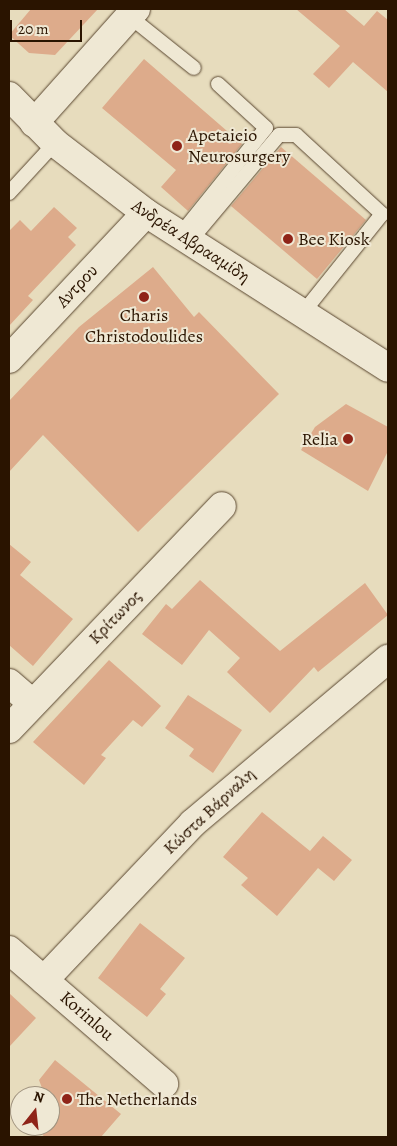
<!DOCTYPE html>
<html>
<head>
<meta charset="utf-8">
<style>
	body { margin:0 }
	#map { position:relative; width:397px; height:1146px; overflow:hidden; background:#e7dcbd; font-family:Alegreya,serif }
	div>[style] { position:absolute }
	.building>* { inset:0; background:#ddab8b }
	.roads { filter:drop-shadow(0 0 1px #59462f) drop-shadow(0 0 1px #59462f) }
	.lane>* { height:14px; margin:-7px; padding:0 7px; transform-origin:7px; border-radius:7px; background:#efe8d4 }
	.street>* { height:28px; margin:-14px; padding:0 14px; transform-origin:14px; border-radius:14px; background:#efe8d4 }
	.secondary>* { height:28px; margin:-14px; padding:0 14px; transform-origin:14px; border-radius:14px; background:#efe8d4 }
	.dots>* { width:14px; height:14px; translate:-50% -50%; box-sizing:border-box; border:2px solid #efe8d4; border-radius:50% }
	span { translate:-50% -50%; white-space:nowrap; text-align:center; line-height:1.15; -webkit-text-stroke:4px #efe8d4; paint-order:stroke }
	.poi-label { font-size:18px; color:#2a1400 }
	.left { translate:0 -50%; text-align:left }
	.right { translate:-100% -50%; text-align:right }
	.street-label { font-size:18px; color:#2a1400 }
	.frame { position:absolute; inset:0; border:10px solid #2a1400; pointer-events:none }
	.north { position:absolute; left:10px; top:1086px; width:50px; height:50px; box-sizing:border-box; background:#efe8d4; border:1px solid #a0937f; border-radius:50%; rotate:16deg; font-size:14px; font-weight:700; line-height:20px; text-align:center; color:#2a1400 }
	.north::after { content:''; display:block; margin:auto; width:18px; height:22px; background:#8f2418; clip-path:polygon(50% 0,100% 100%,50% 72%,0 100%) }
	.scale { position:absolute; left:10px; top:20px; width:72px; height:22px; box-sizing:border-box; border:2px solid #2a1400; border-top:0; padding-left:6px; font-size:15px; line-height:18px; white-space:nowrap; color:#2a1400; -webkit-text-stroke:4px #efe8d4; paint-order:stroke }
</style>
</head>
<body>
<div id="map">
	<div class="building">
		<div style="clip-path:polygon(31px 9px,98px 9px,55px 55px,29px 53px,9px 35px)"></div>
		<div style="clip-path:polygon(296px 9px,344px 9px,364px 26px,377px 11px,388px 20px,388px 92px,353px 62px,329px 88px,313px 74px,340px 46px)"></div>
		<div style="clip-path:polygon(144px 59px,242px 144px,188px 211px,161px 187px,176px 170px,102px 108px)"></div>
		<div style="clip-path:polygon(281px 147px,366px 220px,317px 279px,231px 206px)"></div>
		<div style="clip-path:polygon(54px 207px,77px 228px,68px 237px,76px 245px,28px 296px,33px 300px,9px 326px,9px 231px,20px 220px,31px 231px)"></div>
		<div style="clip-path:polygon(153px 267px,194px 317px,199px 312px,279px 394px,138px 532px,43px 435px,9px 472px,9px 401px,79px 327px)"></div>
		<div style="clip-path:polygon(346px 404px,388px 427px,388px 451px,368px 491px,301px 450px,315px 427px)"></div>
		<div style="clip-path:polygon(9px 544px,31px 562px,20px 575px,73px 619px,33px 666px,9px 645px)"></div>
		<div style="clip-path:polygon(200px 580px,280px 651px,365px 583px,388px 615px,318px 672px,314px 667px,270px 713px,227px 672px,240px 658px,209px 630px,182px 665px,142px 634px,166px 604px,172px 609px)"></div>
		<div style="clip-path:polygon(109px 660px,161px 706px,142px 727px,133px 720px,101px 755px,106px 758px,84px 785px,33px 742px)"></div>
		<div style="clip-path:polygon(188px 695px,242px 730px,213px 773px,189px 756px,194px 749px,165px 728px)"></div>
		<div style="clip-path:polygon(262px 812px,310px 851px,323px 836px,352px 860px,334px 881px,318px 868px,277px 916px,241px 885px,248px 878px,223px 857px)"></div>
		<div style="clip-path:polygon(140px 923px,185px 958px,160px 989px,166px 994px,147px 1017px,98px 978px)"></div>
		<div style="clip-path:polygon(9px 993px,36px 1018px,9px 1047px)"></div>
		<div style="clip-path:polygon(55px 1060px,121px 1114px,101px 1137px,45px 1137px,32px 1126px,50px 1126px,50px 1096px,35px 1096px,42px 1088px,39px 1080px)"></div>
	</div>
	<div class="roads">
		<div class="lane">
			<div style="left:129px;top:16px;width:83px;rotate:38.7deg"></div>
			<div style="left:9px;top:193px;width:68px;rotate:-47.4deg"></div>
			<div style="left:180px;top:235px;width:137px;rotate:-51.2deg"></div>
			<div style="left:266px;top:128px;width:65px;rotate:-137.5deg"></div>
			<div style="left:190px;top:241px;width:138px;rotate:-50deg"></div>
			<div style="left:279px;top:135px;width:17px"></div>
			<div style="left:296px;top:135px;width:117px;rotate:42.6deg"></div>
			<div style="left:382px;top:214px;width:128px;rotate:128.7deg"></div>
		</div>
		<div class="street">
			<div style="left:34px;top:123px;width:153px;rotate:-48.2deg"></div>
			<div style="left:9px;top:359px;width:200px;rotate:-46.8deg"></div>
			<div style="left:9px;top:683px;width:30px;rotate:41deg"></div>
			<div style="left:9px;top:729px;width:308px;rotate:-46.3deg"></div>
			<div style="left:9px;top:950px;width:205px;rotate:40.8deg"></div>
			<div style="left:44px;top:980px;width:216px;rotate:-46.5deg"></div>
			<div style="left:193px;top:823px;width:255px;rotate:-40.1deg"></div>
		</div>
		<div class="secondary">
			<div style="left:9px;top:96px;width:66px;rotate:45.6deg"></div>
			<div style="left:55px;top:143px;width:115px;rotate:37.6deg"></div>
			<div style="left:146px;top:213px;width:287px;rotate:32.6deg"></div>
		</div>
	</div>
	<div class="dots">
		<div style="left:177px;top:146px;background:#8f2418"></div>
		<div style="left:288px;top:239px;background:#8f2418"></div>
		<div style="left:144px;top:297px;background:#8f2418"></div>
		<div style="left:348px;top:439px;background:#8f2418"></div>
		<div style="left:67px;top:1099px;background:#8f2418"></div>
	</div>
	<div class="poi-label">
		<span class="left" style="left:188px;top:146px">Apetaieio<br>Neurosurgery</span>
		<span class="left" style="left:298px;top:239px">Bee Kiosk</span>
		<span style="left:144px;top:326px">Charis<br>Christodoulides</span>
		<span class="right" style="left:338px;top:439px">Relia</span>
		<span class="left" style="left:77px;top:1099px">The Netherlands</span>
	</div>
	<div class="street-label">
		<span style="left:191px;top:241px;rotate:33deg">Ανδρέα Αβρααμίδη</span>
		<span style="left:77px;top:286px;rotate:-47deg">Αντρου</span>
		<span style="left:115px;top:617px;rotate:-46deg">Κρίτωνος</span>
		<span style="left:209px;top:811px;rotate:-43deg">Κώστα Βάρναλη</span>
		<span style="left:87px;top:1016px;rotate:41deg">Korinlou</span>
	</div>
	<div class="frame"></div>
	<div class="north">N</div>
	<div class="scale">20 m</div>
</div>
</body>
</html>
